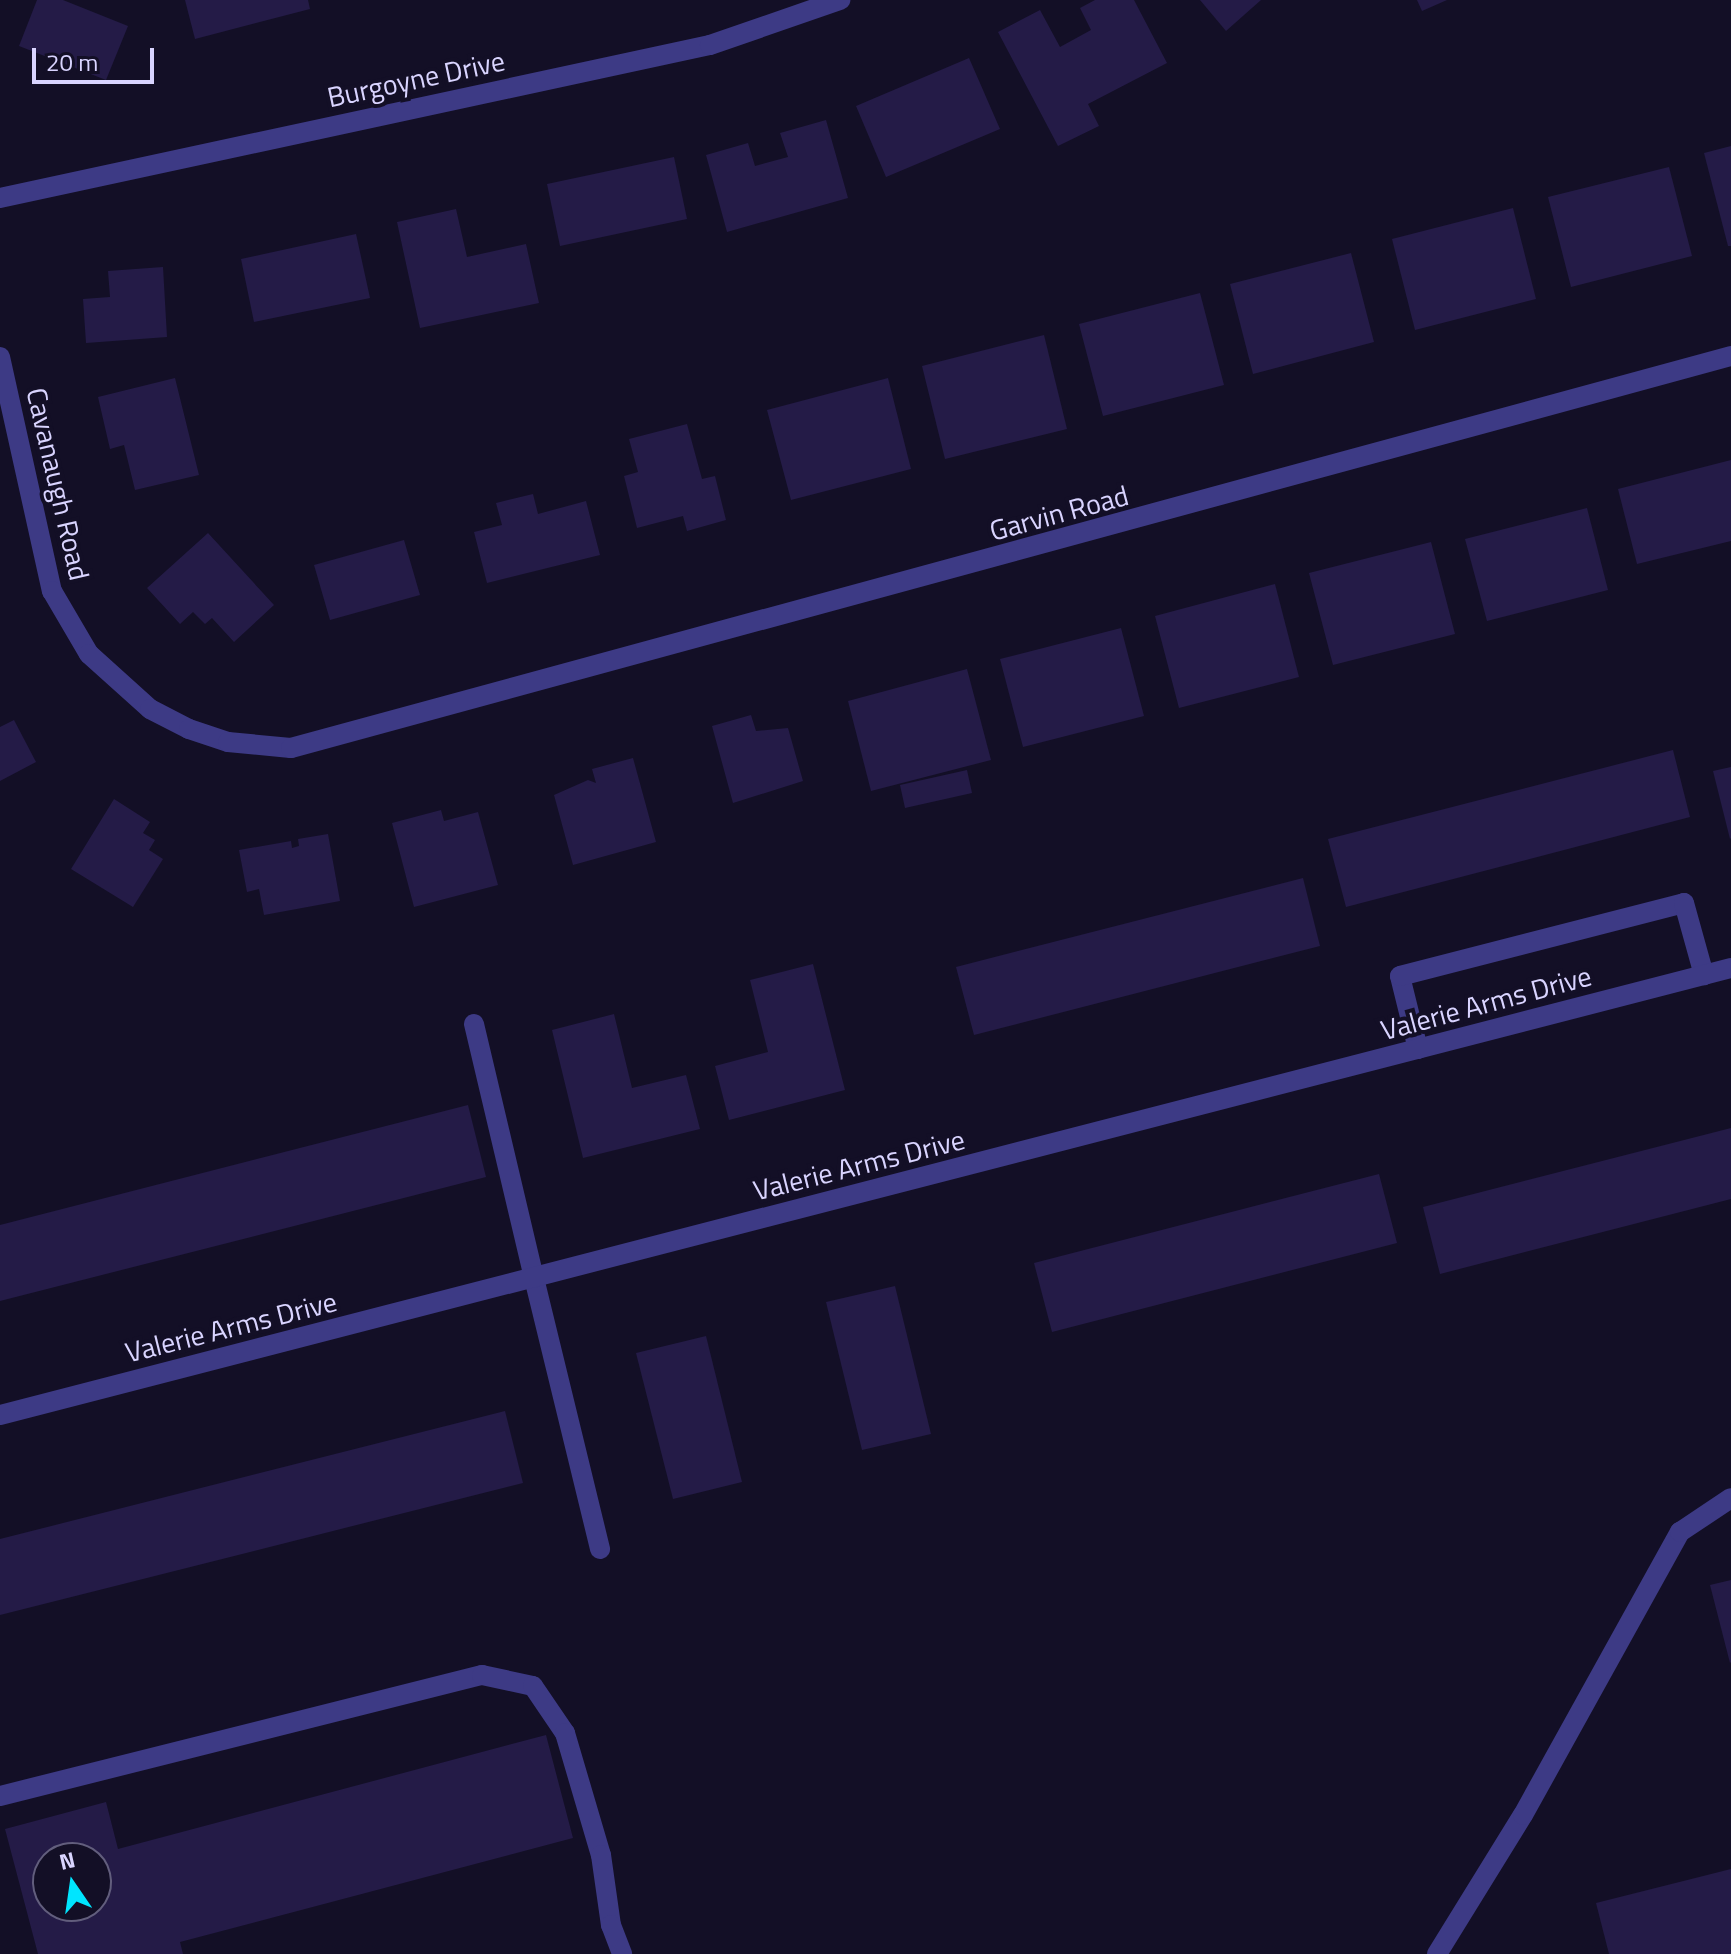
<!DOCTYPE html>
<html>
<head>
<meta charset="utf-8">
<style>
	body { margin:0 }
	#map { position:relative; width:1731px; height:1954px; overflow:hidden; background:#130f26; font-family:"Titillium Web",sans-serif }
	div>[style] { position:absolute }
	.building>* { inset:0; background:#241b47 }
	.service>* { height:20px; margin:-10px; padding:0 10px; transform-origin:10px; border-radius:10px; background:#3d3a85 }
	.minor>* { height:20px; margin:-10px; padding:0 10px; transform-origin:10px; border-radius:10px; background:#3d3a85 }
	span { translate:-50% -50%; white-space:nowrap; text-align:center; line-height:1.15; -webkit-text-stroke:8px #130f26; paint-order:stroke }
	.street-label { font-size:28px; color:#d9d4ff }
	.north { position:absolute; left:32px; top:1842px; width:80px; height:80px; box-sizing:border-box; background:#130f26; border:2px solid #625e7d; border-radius:50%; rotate:347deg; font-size:22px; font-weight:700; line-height:32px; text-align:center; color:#d9d4ff }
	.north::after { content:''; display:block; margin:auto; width:28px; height:36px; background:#00e5ff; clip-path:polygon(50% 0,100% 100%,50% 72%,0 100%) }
	.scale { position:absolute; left:32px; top:48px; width:122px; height:36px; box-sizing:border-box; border:4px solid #d9d4ff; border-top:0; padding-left:10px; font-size:24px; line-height:28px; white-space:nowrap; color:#d9d4ff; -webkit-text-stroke:6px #130f26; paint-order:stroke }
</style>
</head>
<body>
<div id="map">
	<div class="building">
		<div style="clip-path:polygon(37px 0,63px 0,128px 26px,106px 80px,19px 46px)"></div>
		<div style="clip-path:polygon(185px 0,308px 0,310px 9px,195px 39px)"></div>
		<div style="clip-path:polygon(1095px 0,1134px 0,1167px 63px,1088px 104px,1099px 126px,1058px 146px,998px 32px,1040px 10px,1060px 47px,1091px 30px,1080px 8px)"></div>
		<div style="clip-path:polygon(1200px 0,1261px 0,1226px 31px)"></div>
		<div style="clip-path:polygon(1417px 0,1447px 0,1422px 11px)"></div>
		<div style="clip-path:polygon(969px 58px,1000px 129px,886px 177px,856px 106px)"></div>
		<div style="clip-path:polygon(826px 120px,848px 198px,727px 232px,706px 155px,748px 143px,755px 166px,788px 157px,780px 133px)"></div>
		<div style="clip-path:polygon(1731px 146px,1731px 246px,1728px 246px,1704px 153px)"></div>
		<div style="clip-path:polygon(674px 157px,687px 219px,560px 246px,547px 184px)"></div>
		<div style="clip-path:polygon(1669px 167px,1692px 256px,1571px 287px,1548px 197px)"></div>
		<div style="clip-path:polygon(1513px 208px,1536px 299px,1415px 330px,1392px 239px)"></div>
		<div style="clip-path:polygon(456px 209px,467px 257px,526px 244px,539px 303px,420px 328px,397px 222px)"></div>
		<div style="clip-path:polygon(356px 234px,370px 298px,254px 322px,241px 259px)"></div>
		<div style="clip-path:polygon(1351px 253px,1374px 342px,1253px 374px,1230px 284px)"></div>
		<div style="clip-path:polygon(163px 267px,167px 337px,86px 343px,83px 299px,110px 297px,108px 271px)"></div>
		<div style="clip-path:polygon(1200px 293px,1224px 385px,1103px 416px,1079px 324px)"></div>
		<div style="clip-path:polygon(1044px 335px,1067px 429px,945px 459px,922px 366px)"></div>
		<div style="clip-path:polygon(175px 378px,199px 475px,135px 490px,124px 445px,110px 449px,98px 397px)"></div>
		<div style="clip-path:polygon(888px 378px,911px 469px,791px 500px,767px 410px)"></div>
		<div style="clip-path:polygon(687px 424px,702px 479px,715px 476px,726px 520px,687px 531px,683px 516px,637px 528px,624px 476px,638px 472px,629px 439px)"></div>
		<div style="clip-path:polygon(1731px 460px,1731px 541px,1637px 564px,1618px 489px)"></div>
		<div style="clip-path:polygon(533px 494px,538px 514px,586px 501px,600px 555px,487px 583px,474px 532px,502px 525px,496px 503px)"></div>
		<div style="clip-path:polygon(1587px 508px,1608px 590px,1487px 621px,1465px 539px)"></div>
		<div style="clip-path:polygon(208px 533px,274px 605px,234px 642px,212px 618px,205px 624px,193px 612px,180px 624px,147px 588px)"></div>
		<div style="clip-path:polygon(404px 540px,420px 595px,330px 620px,314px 565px)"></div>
		<div style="clip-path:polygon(1431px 542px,1455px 634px,1333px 665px,1309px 573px)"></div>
		<div style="clip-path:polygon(1275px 584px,1299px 677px,1179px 708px,1155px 616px)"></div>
		<div style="clip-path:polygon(1121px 628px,1144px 716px,1023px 747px,1000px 659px)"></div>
		<div style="clip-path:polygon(967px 669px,991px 760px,871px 791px,848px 701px)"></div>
		<div style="clip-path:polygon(751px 715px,756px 731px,788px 728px,803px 781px,733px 803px,712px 726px)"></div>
		<div style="clip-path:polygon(14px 720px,36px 762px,0 781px,0 727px)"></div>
		<div style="clip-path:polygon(1673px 750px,1690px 817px,1346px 907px,1328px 839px)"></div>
		<div style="clip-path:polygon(633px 758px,656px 842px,573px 865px,554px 795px,588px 780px,596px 783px,592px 769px)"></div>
		<div style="clip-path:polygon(1731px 767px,1731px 838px,1730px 839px,1713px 771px)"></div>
		<div style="clip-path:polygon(967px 770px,972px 793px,905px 808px,900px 785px)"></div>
		<div style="clip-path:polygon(114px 799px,150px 822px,143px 833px,155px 840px,149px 850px,163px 859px,133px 907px,71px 869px)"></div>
		<div style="clip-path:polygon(441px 810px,444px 821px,478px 812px,498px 885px,414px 907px,392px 823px)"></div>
		<div style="clip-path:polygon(328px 834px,340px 901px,264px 915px,259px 889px,247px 892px,239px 850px,291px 841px,292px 848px,299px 846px,298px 839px)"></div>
		<div style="clip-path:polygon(1303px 878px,1320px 946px,974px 1035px,956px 967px)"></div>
		<div style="clip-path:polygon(813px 964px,845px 1090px,729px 1120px,715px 1066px,768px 1052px,750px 980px)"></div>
		<div style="clip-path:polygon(614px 1014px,632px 1088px,686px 1075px,700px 1129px,583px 1158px,552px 1030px)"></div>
		<div style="clip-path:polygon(468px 1105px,486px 1177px,0 1301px,0 1225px)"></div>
		<div style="clip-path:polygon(1731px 1128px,1731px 1199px,1440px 1274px,1423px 1207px)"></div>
		<div style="clip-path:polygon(1379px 1174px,1397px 1243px,1052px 1332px,1034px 1263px)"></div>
		<div style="clip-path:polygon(895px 1286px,931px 1434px,862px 1450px,826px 1302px)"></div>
		<div style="clip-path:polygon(706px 1336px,742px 1482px,673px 1499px,636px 1353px)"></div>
		<div style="clip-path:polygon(505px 1411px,523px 1483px,0 1615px,0 1539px)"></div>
		<div style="clip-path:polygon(1731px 1580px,1731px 1662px,1730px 1663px,1710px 1585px)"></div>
		<div style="clip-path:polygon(evenodd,546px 1735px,573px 1838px,180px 1942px,183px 1954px,38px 1954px,5px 1829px,106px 1802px,118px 1849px,546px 1735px,48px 1858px,96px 1858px,96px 1906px,48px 1906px,48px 1858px)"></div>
		<div style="clip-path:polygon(1731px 1869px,1731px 1954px,1609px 1954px,1596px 1903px)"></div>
	</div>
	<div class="service">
		<div style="left:1418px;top:1049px;width:75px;rotate:-103.9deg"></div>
		<div style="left:1400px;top:976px;width:293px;rotate:-14.4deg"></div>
		<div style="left:1684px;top:903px;width:75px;rotate:74.5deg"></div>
		<div style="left:534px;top:1278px;width:279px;rotate:76.3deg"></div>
		<div style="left:0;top:1796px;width:497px;rotate:-14.1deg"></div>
		<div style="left:482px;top:1675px;width:52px;rotate:12.2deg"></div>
		<div style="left:533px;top:1686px;width:57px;rotate:55.8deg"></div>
		<div style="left:565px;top:1733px;width:127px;rotate:73.6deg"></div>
		<div style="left:601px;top:1855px;width:71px;rotate:81.9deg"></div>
		<div style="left:611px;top:1925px;width:31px;rotate:69deg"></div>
		<div style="left:1437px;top:1954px;width:163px;rotate:-58.3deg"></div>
		<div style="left:1523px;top:1815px;width:324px;rotate:-61deg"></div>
		<div style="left:1680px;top:1532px;width:61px;rotate:-33.7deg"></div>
	</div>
	<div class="minor">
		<div style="left:0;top:198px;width:726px;rotate:-12.16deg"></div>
		<div style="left:710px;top:45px;width:138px;rotate:-19.1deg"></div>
		<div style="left:0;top:357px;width:240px;rotate:77.5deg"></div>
		<div style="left:52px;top:591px;width:73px;rotate:59.6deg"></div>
		<div style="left:89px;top:654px;width:82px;rotate:42deg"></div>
		<div style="left:150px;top:709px;width:44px;rotate:27.1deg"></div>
		<div style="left:189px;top:729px;width:41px;rotate:18.4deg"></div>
		<div style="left:228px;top:742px;width:63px;rotate:5.4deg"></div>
		<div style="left:291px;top:748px;width:1492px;rotate:-15.23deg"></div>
		<div style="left:474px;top:1024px;width:261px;rotate:76.7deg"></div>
		<div style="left:0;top:1415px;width:1788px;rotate:-14.48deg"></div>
	</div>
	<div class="street-label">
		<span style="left:416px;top:79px;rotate:-12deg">Burgoyne Drive</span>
		<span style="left:58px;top:484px;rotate:77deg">Cavanaugh Road</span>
		<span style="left:1059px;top:513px;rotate:-15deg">Garvin Road</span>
		<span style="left:1486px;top:1003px;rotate:-15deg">Valerie Arms Drive</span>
		<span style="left:859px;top:1165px;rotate:-14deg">Valerie Arms Drive</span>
		<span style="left:231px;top:1327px;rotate:-14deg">Valerie Arms Drive</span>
	</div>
	<div class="north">N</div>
	<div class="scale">20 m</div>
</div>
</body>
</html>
